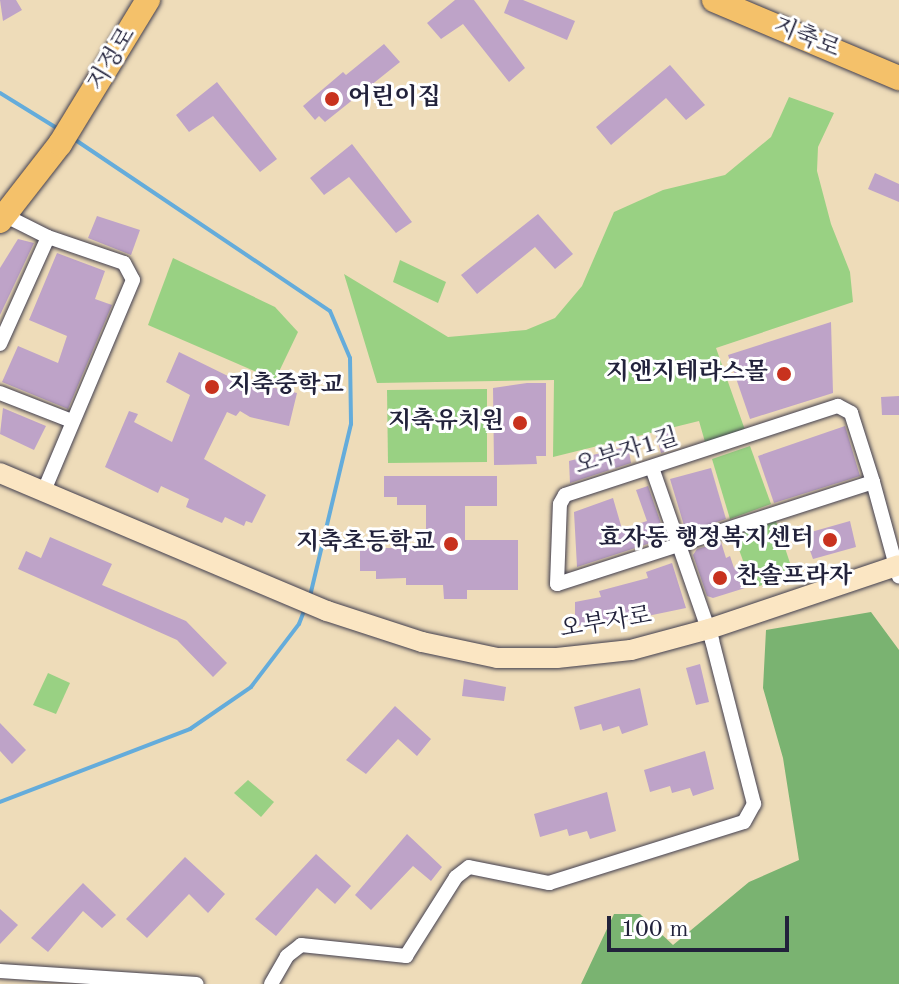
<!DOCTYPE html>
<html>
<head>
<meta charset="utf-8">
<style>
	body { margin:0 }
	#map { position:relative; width:899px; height:984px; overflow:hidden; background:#eedcb9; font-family:"Old Standard TT","Noto Serif KR",serif }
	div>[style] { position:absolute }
	.green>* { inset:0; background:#99d183 }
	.forest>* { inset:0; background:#7ab371 }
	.stream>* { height:4px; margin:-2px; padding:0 2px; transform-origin:2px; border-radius:2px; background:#64acdb }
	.building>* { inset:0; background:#bea3c8 }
	.roads { filter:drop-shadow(0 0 2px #413e4e) drop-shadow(0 0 2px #413e4e) }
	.minor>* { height:14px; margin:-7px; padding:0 7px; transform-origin:7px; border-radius:7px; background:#fff }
	.secondary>* { height:20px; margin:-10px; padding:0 10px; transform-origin:10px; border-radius:10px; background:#fbe6c3 }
	.primary>* { height:24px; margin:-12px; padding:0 12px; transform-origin:12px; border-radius:12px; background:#f4c16a }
	.dots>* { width:22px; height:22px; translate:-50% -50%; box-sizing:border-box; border:4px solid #fff; border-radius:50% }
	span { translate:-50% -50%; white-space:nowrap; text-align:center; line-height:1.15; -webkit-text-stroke:6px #fff; paint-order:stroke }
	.street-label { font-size:24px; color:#22223b }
	.poi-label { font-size:24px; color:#22223b; font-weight:700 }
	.left { translate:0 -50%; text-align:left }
	.right { translate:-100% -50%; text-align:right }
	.scale { position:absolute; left:607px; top:916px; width:182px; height:36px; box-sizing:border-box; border:4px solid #22223b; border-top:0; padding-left:10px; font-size:24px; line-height:28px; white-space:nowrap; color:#22223b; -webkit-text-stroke:6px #fff; paint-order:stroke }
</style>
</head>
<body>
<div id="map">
	<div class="green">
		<div style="clip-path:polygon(789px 97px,834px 113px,818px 147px,817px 171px,831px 224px,850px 272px,853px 302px,716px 348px,745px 430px,705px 442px,699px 421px,553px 457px,554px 380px,377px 383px,344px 274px,448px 337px,526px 330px,555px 318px,582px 286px,614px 212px,663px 190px,725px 175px,771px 137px)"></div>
		<div style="clip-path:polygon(173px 258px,275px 307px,298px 332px,275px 380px,148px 325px)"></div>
		<div style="clip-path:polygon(400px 260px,446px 282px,438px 303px,393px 282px)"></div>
		<div style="clip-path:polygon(487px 389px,487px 462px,388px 463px,387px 390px)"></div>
		<div style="clip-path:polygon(750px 446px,771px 504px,730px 519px,712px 459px)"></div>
		<div style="clip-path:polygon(776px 521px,794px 575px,753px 588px,734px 536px)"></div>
		<div style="clip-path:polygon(48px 673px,70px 683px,56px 714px,33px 705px)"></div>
		<div style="clip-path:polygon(248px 780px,274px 802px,261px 817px,234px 793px)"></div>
	</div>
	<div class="forest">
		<div style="clip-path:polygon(871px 612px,899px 650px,899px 984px,581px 984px,614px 914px,640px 914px,673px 945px,749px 882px,799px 860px,783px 758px,763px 688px,766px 630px)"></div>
	</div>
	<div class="stream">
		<div style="left:0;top:93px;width:70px;rotate:31.7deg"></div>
		<div style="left:74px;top:139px;width:308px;rotate:33.9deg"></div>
		<div style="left:330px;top:311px;width:51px;rotate:66.9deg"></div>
		<div style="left:350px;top:358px;width:66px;rotate:89.1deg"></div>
		<div style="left:351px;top:424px;width:177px;rotate:103.4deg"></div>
		<div style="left:0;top:802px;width:204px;rotate:-21deg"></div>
		<div style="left:190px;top:729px;width:74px;rotate:-34.5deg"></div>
		<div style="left:251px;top:687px;width:79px;rotate:-52.7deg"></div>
		<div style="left:299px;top:624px;width:17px;rotate:-69deg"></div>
	</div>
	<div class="building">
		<div style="clip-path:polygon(0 0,16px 0,22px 10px,3px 21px)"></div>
		<div style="clip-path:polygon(455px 0,474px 0,525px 68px,509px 82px,463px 24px,441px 39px,427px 23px)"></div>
		<div style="clip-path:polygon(509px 0,523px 0,575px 21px,567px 40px,504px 13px)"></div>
		<div style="clip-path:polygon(384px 44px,400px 62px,325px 122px,319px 116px,315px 120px,303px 106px,343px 72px,346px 75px)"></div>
		<div style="clip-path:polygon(670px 65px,705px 105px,686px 120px,666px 98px,611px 145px,596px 127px)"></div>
		<div style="clip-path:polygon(217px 82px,277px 159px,260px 172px,213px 116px,189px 132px,176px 115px)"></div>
		<div style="clip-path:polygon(352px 144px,412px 222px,396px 233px,349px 177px,324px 195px,310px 178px)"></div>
		<div style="clip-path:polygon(875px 173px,899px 184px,899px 202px,868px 189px)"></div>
		<div style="clip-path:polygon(538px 214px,573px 254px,555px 269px,535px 247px,477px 294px,461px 275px)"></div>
		<div style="clip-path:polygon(97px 216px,140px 230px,131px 255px,88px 238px)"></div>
		<div style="clip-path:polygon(18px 239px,34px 243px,0 315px,0 268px)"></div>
		<div style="clip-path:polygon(57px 253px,105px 271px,95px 299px,112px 305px,68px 409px,2px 382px,18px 346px,58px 363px,67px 336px,29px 320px)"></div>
		<div style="clip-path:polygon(831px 322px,833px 393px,750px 419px,728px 355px)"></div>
		<div style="clip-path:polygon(179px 352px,232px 378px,297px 393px,289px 426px,250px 417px,240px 411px,236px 416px,227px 412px,204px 459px,266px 495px,252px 523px,246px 521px,244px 526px,225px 517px,222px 523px,186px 507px,189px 499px,161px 486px,158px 493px,105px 467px,129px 411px,138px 414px,134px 422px,172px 442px,190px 395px,166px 382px)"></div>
		<div style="clip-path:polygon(527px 383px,546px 383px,546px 456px,536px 456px,537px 464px,494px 465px,493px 388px)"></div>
		<div style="clip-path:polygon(899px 396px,899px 415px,882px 415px,881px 397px)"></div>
		<div style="clip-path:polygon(3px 408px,46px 426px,34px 450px,0 434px)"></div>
		<div style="clip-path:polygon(845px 426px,860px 476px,774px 503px,758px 456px)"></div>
		<div style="clip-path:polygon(673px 431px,678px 448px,661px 453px,656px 436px)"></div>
		<div style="clip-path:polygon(628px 446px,631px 463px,570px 483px,569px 461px)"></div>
		<div style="clip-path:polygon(711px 468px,726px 519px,686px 532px,670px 479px)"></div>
		<div style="clip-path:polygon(384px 476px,497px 476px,497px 506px,465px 506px,465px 540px,518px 540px,518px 590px,467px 590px,467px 599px,444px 599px,443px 585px,406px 585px,406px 578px,376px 579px,376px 571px,360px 571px,360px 548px,426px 548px,426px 505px,397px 505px,397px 497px,384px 497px)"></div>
		<div style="clip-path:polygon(648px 486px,666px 538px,577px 567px,574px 512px,613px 498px,622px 529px,647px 521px,636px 490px)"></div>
		<div style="clip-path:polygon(850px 521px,856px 547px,813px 559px,804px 534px)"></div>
		<div style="clip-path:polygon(50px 537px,112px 564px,102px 585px,186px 621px,227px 663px,213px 677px,177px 640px,18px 569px,26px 551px,41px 558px)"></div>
		<div style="clip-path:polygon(721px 542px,726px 558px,730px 556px,734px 568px,738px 567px,745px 588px,713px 598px,707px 596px,693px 555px,697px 549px)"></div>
		<div style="clip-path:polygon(672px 563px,686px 608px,609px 624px,575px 626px,575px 602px,601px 597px,599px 591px,648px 578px,646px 572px)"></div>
		<div style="clip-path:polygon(700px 664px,709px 702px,696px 705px,686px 668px)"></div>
		<div style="clip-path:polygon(464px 679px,506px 687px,504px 701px,462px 696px)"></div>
		<div style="clip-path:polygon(640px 688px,648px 725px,622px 734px,619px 726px,603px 731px,601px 724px,580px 730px,574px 707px)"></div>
		<div style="clip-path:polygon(395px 706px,431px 739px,417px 756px,398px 739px,366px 774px,346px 760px)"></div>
		<div style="clip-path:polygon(0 723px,26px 750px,12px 764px,0 751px)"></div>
		<div style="clip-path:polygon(705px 751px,714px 789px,693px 796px,690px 788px,672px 793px,670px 786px,650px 792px,644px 770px)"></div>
		<div style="clip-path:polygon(607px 792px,616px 831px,590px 839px,587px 831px,569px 836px,567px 829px,540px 837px,534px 814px)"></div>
		<div style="clip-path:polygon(407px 834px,442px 867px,431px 881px,413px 866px,371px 910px,355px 895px)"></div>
		<div style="clip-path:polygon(316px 854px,351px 886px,335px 904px,317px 888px,276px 936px,255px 919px)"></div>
		<div style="clip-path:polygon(185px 857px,225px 894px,208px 913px,189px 894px,147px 938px,126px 919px)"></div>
		<div style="clip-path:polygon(83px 883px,116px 915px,102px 928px,83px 911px,48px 952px,31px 938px)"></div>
		<div style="clip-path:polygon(0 909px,18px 925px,0 944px)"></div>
	</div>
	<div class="roads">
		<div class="minor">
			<div style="left:4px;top:215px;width:49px;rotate:26.6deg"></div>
			<div style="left:48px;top:237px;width:80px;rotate:18.9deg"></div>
			<div style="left:124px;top:263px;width:19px;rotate:62deg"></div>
			<div style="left:133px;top:280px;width:231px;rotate:112.9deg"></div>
			<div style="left:0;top:344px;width:117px;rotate:-65.8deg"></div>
			<div style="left:0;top:393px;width:77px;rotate:21.3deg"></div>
			<div style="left:873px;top:482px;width:332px;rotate:162.1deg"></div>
			<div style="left:557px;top:584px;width:80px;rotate:-87.9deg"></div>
			<div style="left:560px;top:504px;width:10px;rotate:-61deg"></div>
			<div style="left:565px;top:495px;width:287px;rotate:-18.1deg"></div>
			<div style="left:838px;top:406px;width:15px;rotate:28deg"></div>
			<div style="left:851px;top:413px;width:72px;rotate:72.3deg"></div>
			<div style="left:873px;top:482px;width:98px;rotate:74.7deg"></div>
			<div style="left:0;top:971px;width:197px;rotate:3.8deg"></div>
			<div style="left:271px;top:984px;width:32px;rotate:-60deg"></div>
			<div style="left:287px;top:956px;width:18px;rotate:-38deg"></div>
			<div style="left:301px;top:945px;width:106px;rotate:6deg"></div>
			<div style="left:406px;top:956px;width:93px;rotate:-57.7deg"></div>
			<div style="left:456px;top:877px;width:16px;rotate:-38deg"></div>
			<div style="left:469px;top:867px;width:82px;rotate:11.3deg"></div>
			<div style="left:549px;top:883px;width:204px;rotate:-17.4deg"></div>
			<div style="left:744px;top:822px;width:21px;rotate:-61deg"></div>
			<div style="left:754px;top:804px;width:169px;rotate:-104.4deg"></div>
			<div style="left:712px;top:640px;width:182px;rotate:-109.2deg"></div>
		</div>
		<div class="secondary">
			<div style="left:0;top:473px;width:355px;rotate:22.9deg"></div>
			<div style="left:327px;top:611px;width:100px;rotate:18.1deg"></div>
			<div style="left:422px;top:642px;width:77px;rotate:12deg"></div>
			<div style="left:497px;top:658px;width:60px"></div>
			<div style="left:557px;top:658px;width:74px;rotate:-6.2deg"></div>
			<div style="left:631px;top:650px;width:81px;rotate:-15.1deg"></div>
			<div style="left:709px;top:629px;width:200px;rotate:-18.6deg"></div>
		</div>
		<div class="primary">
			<div style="left:714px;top:0;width:201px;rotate:22.9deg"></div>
			<div style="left:0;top:221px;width:98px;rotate:-52.1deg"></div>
			<div style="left:60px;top:144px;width:169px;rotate:-58.6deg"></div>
		</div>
	</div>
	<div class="dots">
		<div style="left:332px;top:99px;background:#c8321e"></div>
		<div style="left:784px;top:374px;background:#c8321e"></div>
		<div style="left:212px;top:387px;background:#c8321e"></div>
		<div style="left:520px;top:423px;background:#c8321e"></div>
		<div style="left:830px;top:540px;background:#c8321e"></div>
		<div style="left:451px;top:544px;background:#c8321e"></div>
		<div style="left:720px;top:578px;background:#c8321e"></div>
	</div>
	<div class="street-label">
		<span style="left:806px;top:39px;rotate:22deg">지축로</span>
		<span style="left:113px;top:60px;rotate:-59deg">지정로</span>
		<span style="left:627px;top:453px;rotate:-17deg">오부자1길</span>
		<span style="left:606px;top:624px;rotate:-9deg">오부자로</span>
	</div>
	<div class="poi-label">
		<span class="left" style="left:348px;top:99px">어린이집</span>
		<span class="right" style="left:768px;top:374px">지앤지테라스몰</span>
		<span class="left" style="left:228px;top:387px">지축중학교</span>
		<span class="right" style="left:504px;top:423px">지축유치원</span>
		<span class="right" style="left:814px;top:540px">효자동 행정복지센터</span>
		<span class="right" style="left:435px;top:544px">지축초등학교</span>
		<span class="left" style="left:736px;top:578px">찬솔프라자</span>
	</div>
	<div class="scale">100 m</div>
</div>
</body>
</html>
